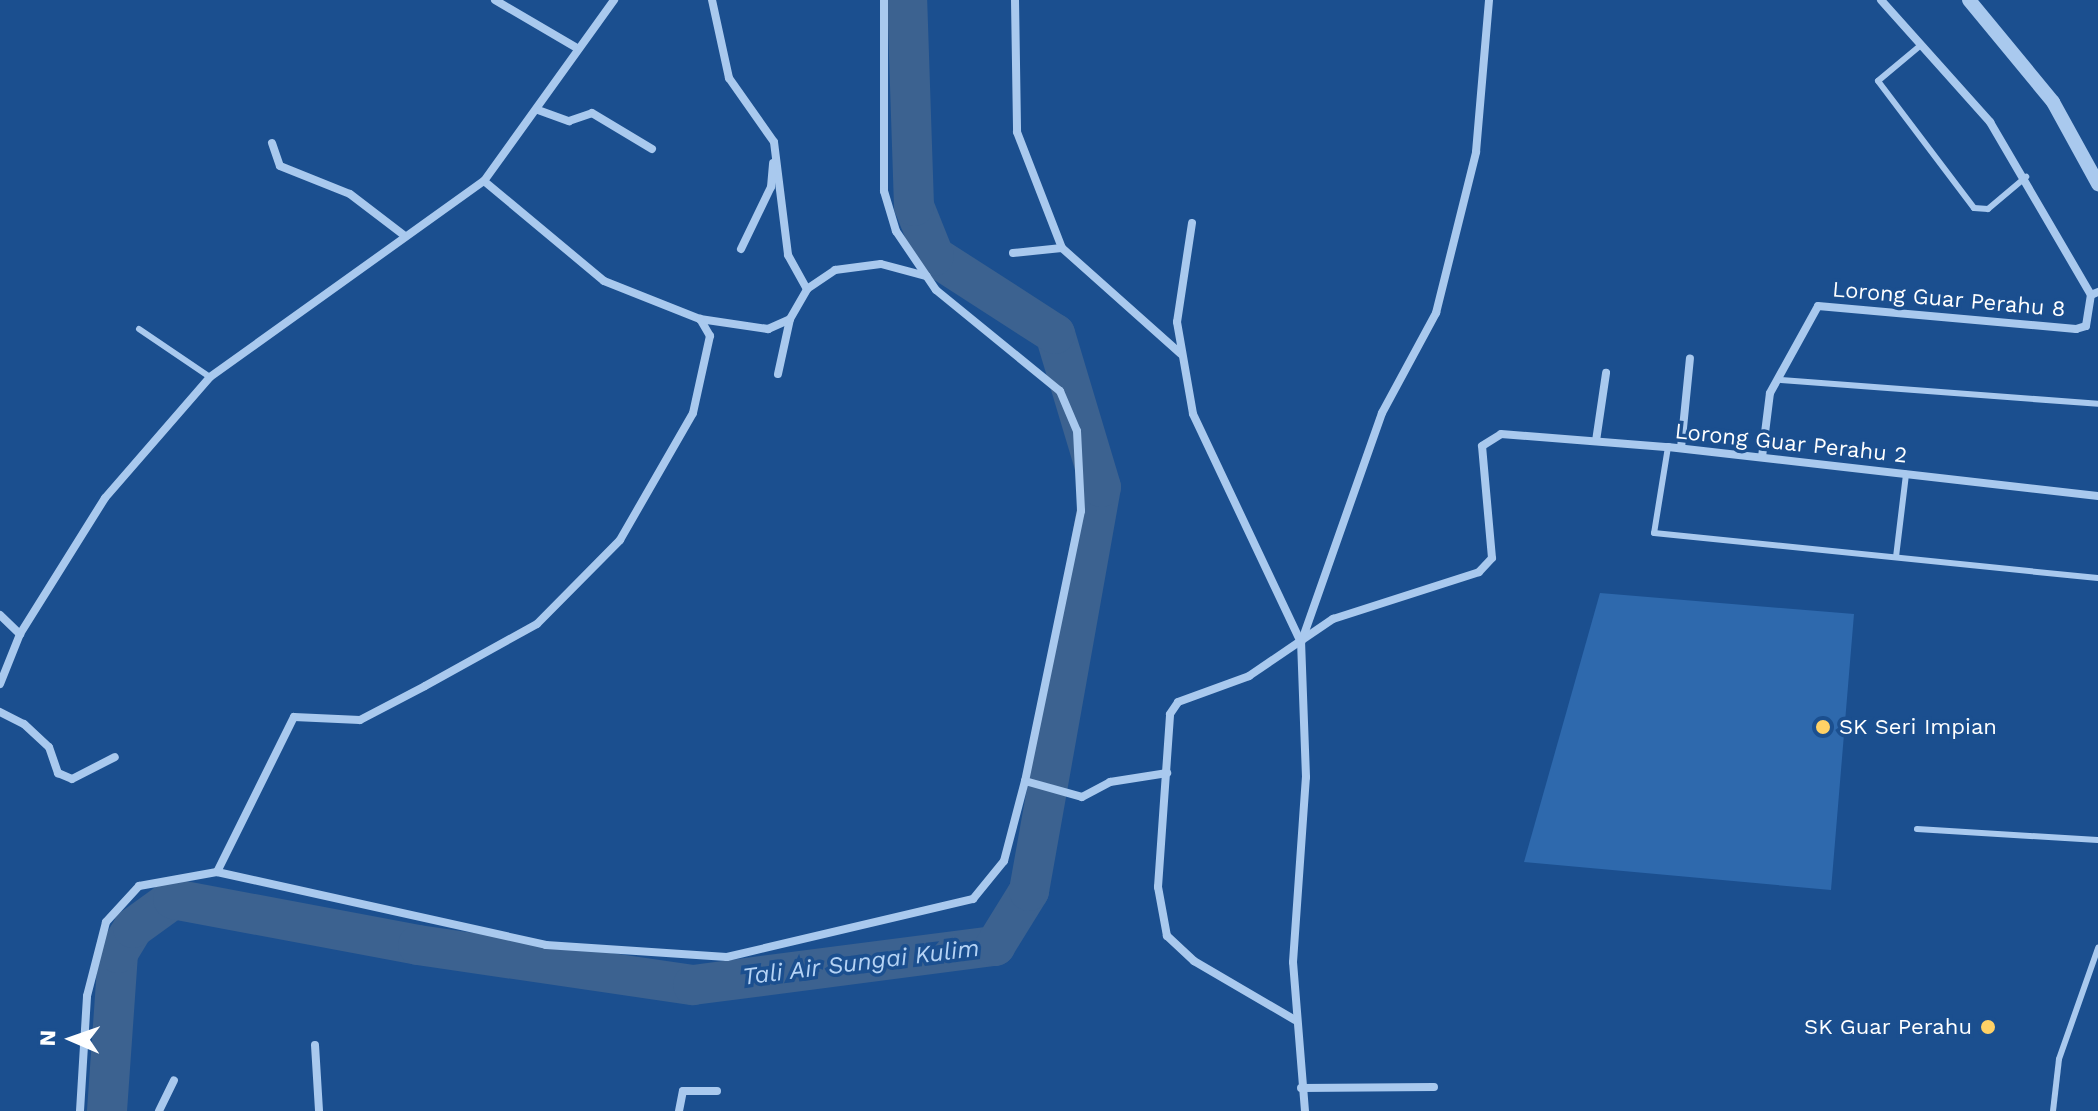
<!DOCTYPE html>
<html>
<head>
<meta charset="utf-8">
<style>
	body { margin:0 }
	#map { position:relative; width:2098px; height:1111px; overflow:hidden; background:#1b4f8f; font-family:"Work Sans",sans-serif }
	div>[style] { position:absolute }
	.green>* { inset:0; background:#2e69ad }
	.river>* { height:40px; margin:-20px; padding:0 20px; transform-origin:20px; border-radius:20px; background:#3c6290 }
	.service>* { height:6px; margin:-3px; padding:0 3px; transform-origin:3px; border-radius:3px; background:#a9c9ee }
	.minor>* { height:8px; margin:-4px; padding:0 4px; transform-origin:4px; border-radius:4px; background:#a9c9ee }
	.tertiary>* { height:14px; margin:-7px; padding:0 7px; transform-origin:7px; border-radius:7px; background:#a9c9ee }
	.dots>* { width:22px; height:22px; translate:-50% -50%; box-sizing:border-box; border:4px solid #1b4f8f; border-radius:50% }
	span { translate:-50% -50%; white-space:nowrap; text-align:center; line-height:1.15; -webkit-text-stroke:7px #1b4f8f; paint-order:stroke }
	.street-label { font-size:22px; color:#fff }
	.poi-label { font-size:22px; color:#fff }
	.left { translate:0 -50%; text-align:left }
	.right { translate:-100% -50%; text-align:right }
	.water-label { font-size:24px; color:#b5d3f5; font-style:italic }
	.north { position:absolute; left:32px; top:999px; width:80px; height:80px; -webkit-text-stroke:6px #1b4f8f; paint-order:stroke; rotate:272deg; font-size:22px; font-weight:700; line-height:32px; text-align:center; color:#fff }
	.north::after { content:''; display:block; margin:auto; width:28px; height:36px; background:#fff; clip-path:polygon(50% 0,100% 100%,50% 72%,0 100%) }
</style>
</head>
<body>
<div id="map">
	<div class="green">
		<div style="clip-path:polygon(1600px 593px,1854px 614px,1831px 890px,1524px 862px)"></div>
	</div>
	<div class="river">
		<div style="left:107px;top:1111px;width:158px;rotate:-86deg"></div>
		<div style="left:118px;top:953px;width:29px;rotate:-59deg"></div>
		<div style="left:133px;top:928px;width:49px;rotate:-35.9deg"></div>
		<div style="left:173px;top:899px;width:249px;rotate:10.6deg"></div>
		<div style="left:418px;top:945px;width:278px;rotate:8.3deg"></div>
		<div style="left:693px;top:985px;width:305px;rotate:-7.4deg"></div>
		<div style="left:995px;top:946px;width:65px;rotate:-58.3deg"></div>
		<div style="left:1029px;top:891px;width:410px;rotate:-79.9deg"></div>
		<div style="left:1101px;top:487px;width:160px;rotate:-106.7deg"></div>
		<div style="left:1055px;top:334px;width:144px;rotate:-147.2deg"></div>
		<div style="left:934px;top:256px;width:54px;rotate:-111.8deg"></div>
		<div style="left:914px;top:206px;width:206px;rotate:-91.9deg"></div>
	</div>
	<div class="service">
		<div style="left:1921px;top:45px;width:56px;rotate:140.1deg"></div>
		<div style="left:1878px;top:81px;width:159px;rotate:52.9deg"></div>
		<div style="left:1974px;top:208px;width:14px;rotate:4deg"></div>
		<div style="left:1988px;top:209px;width:50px;rotate:-40.1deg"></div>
		<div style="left:139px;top:329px;width:86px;rotate:34.1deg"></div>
		<div style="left:1781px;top:380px;width:318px;rotate:4.3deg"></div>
		<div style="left:1668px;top:447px;width:87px;rotate:99.2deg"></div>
		<div style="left:1654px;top:533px;width:446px;rotate:5.8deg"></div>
		<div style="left:1896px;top:557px;width:84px;rotate:-83.1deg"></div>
		<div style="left:1917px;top:829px;width:181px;rotate:3.5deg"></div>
		<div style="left:2053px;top:1111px;width:52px;rotate:-83.4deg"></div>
		<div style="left:2059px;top:1059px;width:118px;rotate:-70.6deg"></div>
	</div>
	<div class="minor">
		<div style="left:495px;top:0;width:93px;rotate:30.4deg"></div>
		<div style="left:712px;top:0;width:80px;rotate:77.7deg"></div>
		<div style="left:729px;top:78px;width:78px;rotate:54.9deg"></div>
		<div style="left:774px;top:142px;width:114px;rotate:82.9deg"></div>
		<div style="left:788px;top:255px;width:39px;rotate:61deg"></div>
		<div style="left:884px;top:0;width:191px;rotate:90deg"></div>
		<div style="left:884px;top:191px;width:42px;rotate:73.3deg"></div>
		<div style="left:896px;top:231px;width:71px;rotate:55.9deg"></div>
		<div style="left:936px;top:290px;width:160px;rotate:39.2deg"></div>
		<div style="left:1060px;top:391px;width:43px;rotate:67deg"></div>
		<div style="left:1077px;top:431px;width:80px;rotate:87.1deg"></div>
		<div style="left:1081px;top:511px;width:276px;rotate:101.7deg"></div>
		<div style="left:1025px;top:781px;width:59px;rotate:15.7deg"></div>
		<div style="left:1082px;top:797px;width:32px;rotate:-28deg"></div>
		<div style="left:1110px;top:782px;width:58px;rotate:-9deg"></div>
		<div style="left:1015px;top:0;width:132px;rotate:89.1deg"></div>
		<div style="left:1017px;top:132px;width:124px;rotate:68.8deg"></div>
		<div style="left:1062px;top:248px;width:159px;rotate:41.7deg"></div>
		<div style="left:1881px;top:0;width:164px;rotate:48.2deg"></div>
		<div style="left:1990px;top:122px;width:200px;rotate:59.7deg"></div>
		<div style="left:538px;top:110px;width:33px;rotate:20deg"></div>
		<div style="left:569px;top:121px;width:24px;rotate:-19deg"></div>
		<div style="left:592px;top:113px;width:70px;rotate:31deg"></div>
		<div style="left:272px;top:143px;width:24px;rotate:71deg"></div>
		<div style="left:280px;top:166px;width:75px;rotate:21.8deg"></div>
		<div style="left:350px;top:194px;width:69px;rotate:37.4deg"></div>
		<div style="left:484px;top:181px;width:156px;rotate:39.8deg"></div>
		<div style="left:604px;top:281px;width:103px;rotate:21.6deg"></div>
		<div style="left:700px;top:319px;width:69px;rotate:8.4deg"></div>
		<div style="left:768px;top:329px;width:24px;rotate:-24deg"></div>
		<div style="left:790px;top:319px;width:34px;rotate:-60deg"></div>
		<div style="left:807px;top:289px;width:34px;rotate:-34deg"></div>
		<div style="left:835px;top:270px;width:46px;rotate:-7.4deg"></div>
		<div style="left:881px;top:264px;width:47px;rotate:14.9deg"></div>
		<div style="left:1192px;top:223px;width:100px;rotate:98.6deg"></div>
		<div style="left:1177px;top:322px;width:93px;rotate:80.1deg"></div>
		<div style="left:1193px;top:414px;width:252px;rotate:64.7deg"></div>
		<div style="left:741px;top:249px;width:69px;rotate:-64.2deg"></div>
		<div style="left:771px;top:187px;width:24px;rotate:-85deg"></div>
		<div style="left:1013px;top:253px;width:49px;rotate:-5.8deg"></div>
		<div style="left:778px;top:374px;width:56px;rotate:-77.7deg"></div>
		<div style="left:1596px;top:441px;width:69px;rotate:-81.6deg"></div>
		<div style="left:1681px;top:448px;width:90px;rotate:-84.3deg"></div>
		<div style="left:1762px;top:457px;width:64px;rotate:-82.9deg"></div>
		<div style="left:1770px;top:393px;width:99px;rotate:-61.1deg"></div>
		<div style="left:1818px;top:306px;width:259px;rotate:5.1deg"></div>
		<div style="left:2076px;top:329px;width:10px;rotate:-17deg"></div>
		<div style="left:2086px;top:326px;width:31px;rotate:-81deg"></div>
		<div style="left:2091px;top:295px;width:8px;rotate:-23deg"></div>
		<div style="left:0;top:615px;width:28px;rotate:44deg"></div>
		<div style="left:0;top:684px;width:54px;rotate:-68.2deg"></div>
		<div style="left:20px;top:634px;width:160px;rotate:-58deg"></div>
		<div style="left:105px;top:498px;width:160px;rotate:-49deg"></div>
		<div style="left:210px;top:377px;width:337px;rotate:-35.6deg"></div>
		<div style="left:484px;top:181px;width:223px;rotate:-54.3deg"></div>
		<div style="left:0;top:712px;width:27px;rotate:27deg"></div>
		<div style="left:24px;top:724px;width:34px;rotate:43deg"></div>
		<div style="left:49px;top:747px;width:28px;rotate:71deg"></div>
		<div style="left:58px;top:773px;width:15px;rotate:23deg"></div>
		<div style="left:72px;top:779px;width:48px;rotate:-27.1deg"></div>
		<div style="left:217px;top:872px;width:173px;rotate:-63.6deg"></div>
		<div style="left:294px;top:717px;width:66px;rotate:2.6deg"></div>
		<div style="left:360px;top:720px;width:73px;rotate:-27.6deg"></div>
		<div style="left:425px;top:686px;width:128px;rotate:-29deg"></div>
		<div style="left:537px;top:624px;width:118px;rotate:-45.3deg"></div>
		<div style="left:620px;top:540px;width:146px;rotate:-60.1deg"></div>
		<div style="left:693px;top:413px;width:79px;rotate:-77.6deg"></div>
		<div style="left:710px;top:336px;width:20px;rotate:-120deg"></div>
		<div style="left:1295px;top:1020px;width:117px;rotate:-149.7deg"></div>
		<div style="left:1194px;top:961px;width:37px;rotate:-137deg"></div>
		<div style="left:1167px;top:936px;width:50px;rotate:-100.4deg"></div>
		<div style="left:1158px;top:887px;width:173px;rotate:-86deg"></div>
		<div style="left:1170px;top:714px;width:14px;rotate:-56deg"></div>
		<div style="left:1178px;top:702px;width:76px;rotate:-20.1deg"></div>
		<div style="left:1249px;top:676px;width:102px;rotate:-34.2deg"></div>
		<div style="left:1333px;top:619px;width:153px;rotate:-17.8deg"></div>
		<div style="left:1479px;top:572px;width:19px;rotate:-47deg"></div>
		<div style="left:1492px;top:558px;width:112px;rotate:-95.1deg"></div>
		<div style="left:1482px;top:446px;width:22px;rotate:-32deg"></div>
		<div style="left:1501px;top:434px;width:168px;rotate:4.5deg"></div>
		<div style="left:1668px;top:447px;width:433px;rotate:6.5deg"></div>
		<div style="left:315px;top:1045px;width:66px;rotate:86.5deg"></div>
		<div style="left:1301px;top:1088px;width:133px;rotate:-0.4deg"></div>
		<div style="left:80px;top:1111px;width:115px;rotate:-86.5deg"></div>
		<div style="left:87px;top:996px;width:76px;rotate:-75.6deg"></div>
		<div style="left:106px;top:922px;width:49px;rotate:-47.5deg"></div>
		<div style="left:139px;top:886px;width:79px;rotate:-10.2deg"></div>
		<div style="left:217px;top:872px;width:337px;rotate:12.5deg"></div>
		<div style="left:546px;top:945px;width:181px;rotate:3.8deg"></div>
		<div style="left:727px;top:957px;width:253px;rotate:-13.3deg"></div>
		<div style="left:973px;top:899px;width:49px;rotate:-50.8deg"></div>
		<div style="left:1004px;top:861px;width:83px;rotate:-75.3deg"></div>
		<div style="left:159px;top:1111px;width:34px;rotate:-64deg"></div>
		<div style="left:679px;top:1111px;width:20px;rotate:-79deg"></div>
		<div style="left:683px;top:1091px;width:34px"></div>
		<div style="left:1305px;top:1111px;width:149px;rotate:-94.6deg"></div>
		<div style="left:1293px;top:962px;width:185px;rotate:-86deg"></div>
		<div style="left:1306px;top:777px;width:134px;rotate:-92.1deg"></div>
		<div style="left:1301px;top:643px;width:244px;rotate:-70.6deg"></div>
		<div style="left:1382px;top:413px;width:114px;rotate:-61.6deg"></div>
		<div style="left:1436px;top:313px;width:166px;rotate:-76deg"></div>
		<div style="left:1476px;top:152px;width:153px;rotate:-85.1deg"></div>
	</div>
	<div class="tertiary">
		<div style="left:1969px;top:0;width:132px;rotate:50.5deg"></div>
		<div style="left:2053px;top:102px;width:94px;rotate:61.2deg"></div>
	</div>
	<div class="dots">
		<div style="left:1823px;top:727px;background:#ffd166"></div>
		<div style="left:1988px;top:1027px;background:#ffd166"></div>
	</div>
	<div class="street-label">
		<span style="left:1949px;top:299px;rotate:5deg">Lorong Guar Perahu 8</span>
		<span style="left:1791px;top:443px;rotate:6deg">Lorong Guar Perahu 2</span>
	</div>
	<div class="poi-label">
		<span class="left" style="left:1839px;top:727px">SK Seri Impian</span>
		<span class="right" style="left:1972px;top:1027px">SK Guar Perahu</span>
	</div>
	<div class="water-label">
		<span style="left:861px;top:963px;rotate:-7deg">Tali Air Sungai Kulim</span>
	</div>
	<div class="north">N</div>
</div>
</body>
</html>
